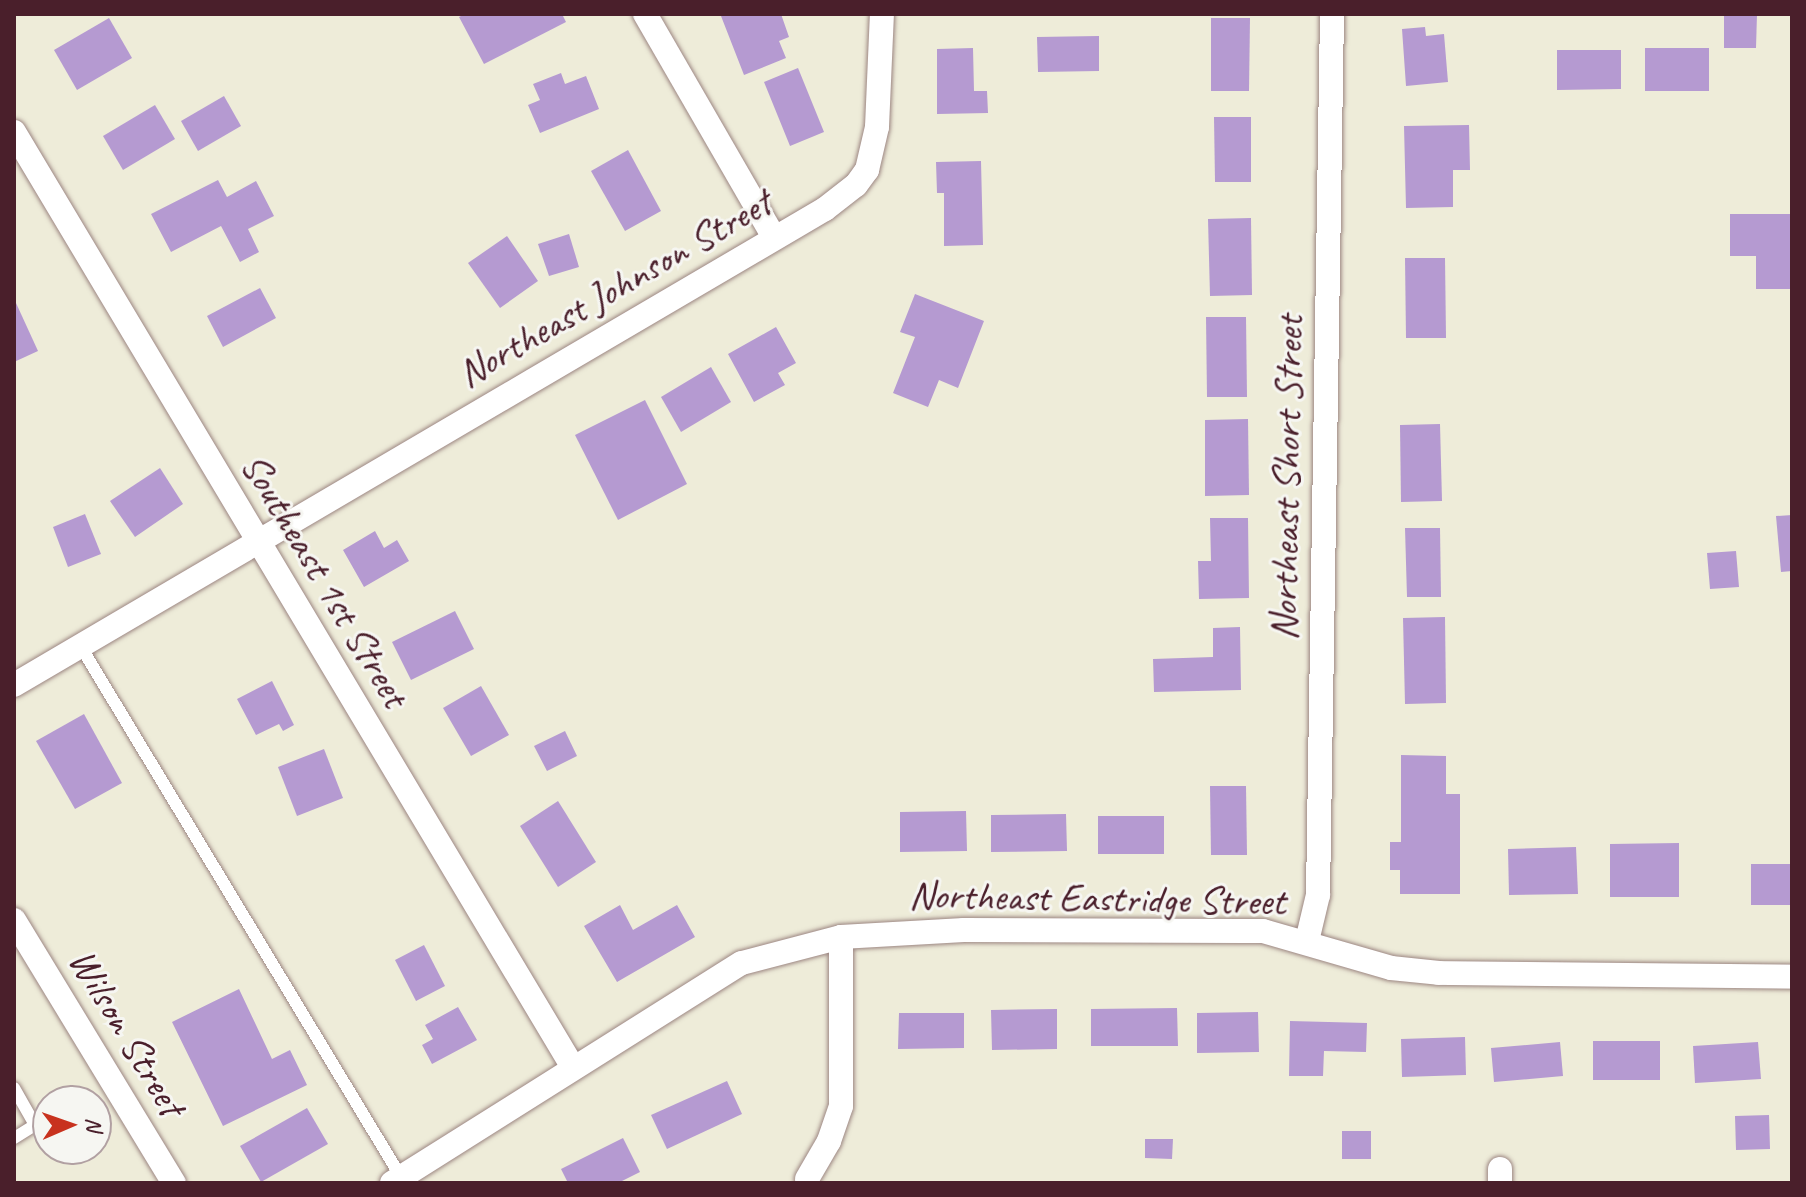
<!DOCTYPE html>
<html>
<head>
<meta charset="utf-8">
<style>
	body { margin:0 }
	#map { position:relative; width:1806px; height:1197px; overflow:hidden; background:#eeecd9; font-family:Caveat,sans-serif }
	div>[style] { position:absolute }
	.building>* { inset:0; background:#b59ad1 }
	.roads { filter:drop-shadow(0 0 2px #9c8682) drop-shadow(0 0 2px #9c8682) }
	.service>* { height:12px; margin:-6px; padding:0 6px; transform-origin:6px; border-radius:6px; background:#fff }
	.minor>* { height:24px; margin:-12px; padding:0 12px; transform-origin:12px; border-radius:12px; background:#fff }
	span { translate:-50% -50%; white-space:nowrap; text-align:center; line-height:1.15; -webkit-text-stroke:6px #f6f6f2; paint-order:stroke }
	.street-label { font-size:40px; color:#4a1f2b }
	.frame { position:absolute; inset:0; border:16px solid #4a1f2b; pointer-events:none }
	.north { position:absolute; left:32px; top:1085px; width:80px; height:80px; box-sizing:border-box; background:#f6f6f2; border:2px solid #b1a0a2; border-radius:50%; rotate:88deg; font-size:22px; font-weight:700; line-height:32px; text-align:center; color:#4a1f2b }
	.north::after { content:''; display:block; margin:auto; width:28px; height:36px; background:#c8321e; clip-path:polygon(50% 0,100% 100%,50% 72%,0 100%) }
</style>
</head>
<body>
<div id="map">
	<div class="building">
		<div style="clip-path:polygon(465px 14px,562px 14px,566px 22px,484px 64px,459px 17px)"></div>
		<div style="clip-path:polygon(781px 14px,789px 37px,779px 41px,786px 58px,744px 75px,721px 16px)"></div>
		<div style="clip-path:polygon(1724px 14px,1757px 14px,1756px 48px,1724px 48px)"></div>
		<div style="clip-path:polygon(109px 18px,132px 58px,77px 90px,54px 50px)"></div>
		<div style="clip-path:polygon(1211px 18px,1250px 18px,1249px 91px,1211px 91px)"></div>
		<div style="clip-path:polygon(1425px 27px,1426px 36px,1444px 34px,1448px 82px,1406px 86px,1402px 29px)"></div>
		<div style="clip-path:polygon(1099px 36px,1099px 71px,1038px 72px,1037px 37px)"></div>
		<div style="clip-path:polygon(973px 48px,974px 91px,987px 91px,988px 113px,937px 114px,937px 49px)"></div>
		<div style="clip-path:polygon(1645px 48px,1709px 48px,1709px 91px,1645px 91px)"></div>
		<div style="clip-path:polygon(1557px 50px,1621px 50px,1621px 89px,1557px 90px)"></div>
		<div style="clip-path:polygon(798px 68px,824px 132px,790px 146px,764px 82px)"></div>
		<div style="clip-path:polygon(561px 73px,565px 84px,586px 76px,599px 109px,540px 133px,528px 105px,540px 100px,533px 84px)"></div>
		<div style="clip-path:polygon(224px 96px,241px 126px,198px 151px,181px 121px)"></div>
		<div style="clip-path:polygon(155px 105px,175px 139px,123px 170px,103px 136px)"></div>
		<div style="clip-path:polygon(1214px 117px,1251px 117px,1251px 182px,1215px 182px)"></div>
		<div style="clip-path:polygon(1469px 125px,1470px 170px,1453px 170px,1453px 207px,1406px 208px,1404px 126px)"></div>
		<div style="clip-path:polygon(628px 150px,661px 211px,625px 231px,591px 171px)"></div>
		<div style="clip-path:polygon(981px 161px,983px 245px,944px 246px,944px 193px,937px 193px,936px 162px)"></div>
		<div style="clip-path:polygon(218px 180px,227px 197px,256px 181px,274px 216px,248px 229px,259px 252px,240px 262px,221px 226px,171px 252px,151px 214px)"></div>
		<div style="clip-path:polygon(1730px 214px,1792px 214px,1792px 289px,1756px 289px,1756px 256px,1730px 256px)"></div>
		<div style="clip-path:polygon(1251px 218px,1252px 295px,1210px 296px,1208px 219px)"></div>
		<div style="clip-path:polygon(569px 234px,579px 267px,549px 276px,538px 244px)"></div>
		<div style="clip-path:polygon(507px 236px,538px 281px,500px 308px,468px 263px)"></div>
		<div style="clip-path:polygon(1405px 258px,1445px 258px,1446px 338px,1406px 338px)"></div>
		<div style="clip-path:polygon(260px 288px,276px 318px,223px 347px,207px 316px)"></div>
		<div style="clip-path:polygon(915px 294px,984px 321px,958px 388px,939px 380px,928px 407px,893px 393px,915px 337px,900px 332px)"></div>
		<div style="clip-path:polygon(16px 303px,38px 351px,14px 362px,14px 304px)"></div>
		<div style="clip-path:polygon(1206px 317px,1246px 317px,1247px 397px,1207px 397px)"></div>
		<div style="clip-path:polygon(776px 327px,796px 363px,778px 373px,785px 385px,754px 402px,728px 354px)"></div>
		<div style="clip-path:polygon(711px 367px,731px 402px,681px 432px,661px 397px)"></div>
		<div style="clip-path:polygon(645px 400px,687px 484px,618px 520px,575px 435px)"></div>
		<div style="clip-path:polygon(1248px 419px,1249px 495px,1205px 496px,1205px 420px)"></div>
		<div style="clip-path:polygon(1440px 424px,1442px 501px,1401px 502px,1400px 425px)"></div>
		<div style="clip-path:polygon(160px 468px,183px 504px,135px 537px,110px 501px)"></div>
		<div style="clip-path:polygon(85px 514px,101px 554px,68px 567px,53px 527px)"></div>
		<div style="clip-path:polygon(1792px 515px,1792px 571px,1781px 572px,1776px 516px)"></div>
		<div style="clip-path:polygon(1210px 518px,1248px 518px,1249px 598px,1199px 599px,1198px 561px,1211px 561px)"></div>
		<div style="clip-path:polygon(1405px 528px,1440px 528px,1441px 597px,1407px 597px)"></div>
		<div style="clip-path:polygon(375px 531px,384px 548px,397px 540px,409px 561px,364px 587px,343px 550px)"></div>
		<div style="clip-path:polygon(1736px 551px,1739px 587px,1710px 589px,1707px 553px)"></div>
		<div style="clip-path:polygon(455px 611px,474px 649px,411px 680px,392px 642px)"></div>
		<div style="clip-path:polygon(1445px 617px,1446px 703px,1405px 704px,1403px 618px)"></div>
		<div style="clip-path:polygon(1240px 627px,1241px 690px,1154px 692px,1153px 659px,1213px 657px,1213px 628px)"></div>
		<div style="clip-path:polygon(272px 681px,294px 725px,283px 731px,279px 724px,256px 735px,237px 699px)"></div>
		<div style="clip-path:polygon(481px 686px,509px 735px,471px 756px,443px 708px)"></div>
		<div style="clip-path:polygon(84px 714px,122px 783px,75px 809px,36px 741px)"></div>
		<div style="clip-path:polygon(565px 731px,577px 756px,547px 771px,534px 746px)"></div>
		<div style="clip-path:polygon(324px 749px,343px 798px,297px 816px,278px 767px)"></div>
		<div style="clip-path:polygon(1401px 755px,1446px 756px,1446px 794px,1460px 794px,1460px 894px,1400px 894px,1400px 870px,1390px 870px,1390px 842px,1401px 842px)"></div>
		<div style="clip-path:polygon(1210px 786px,1246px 786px,1247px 855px,1211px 855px)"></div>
		<div style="clip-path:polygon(558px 801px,596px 862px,558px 887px,520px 826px)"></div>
		<div style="clip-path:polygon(966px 811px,967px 851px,900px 852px,900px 812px)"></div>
		<div style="clip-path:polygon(1066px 814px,1067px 851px,991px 852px,991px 815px)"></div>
		<div style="clip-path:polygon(1098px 816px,1164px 816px,1164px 854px,1098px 854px)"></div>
		<div style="clip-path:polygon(1679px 843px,1679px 897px,1610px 897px,1610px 844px)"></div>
		<div style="clip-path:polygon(1576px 847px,1578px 894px,1509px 895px,1508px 849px)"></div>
		<div style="clip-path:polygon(1751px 864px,1792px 864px,1792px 905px,1751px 905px)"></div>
		<div style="clip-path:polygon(620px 905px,633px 930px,677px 905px,695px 937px,617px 982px,584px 926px)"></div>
		<div style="clip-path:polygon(424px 945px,445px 986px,416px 1001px,395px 960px)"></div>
		<div style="clip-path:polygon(239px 989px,272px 1059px,290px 1050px,307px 1085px,223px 1126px,172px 1022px)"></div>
		<div style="clip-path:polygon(458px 1007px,477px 1040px,432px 1064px,422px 1045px,433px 1039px,425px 1025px)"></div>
		<div style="clip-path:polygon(1177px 1008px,1178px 1046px,1091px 1046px,1091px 1009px)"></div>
		<div style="clip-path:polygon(1057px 1009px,1057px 1049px,992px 1050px,991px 1010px)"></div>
		<div style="clip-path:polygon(1258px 1012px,1259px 1052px,1197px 1053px,1197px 1013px)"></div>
		<div style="clip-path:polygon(899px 1013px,964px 1013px,964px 1048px,898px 1049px)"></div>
		<div style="clip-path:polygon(1290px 1021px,1367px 1023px,1366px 1052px,1324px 1051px,1323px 1076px,1289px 1076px)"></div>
		<div style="clip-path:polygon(1465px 1037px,1466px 1075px,1402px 1077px,1401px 1039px)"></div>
		<div style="clip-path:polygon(1593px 1041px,1660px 1041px,1660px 1080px,1593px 1080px)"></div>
		<div style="clip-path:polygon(1560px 1042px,1563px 1076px,1494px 1082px,1491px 1048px)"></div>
		<div style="clip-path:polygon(1758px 1042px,1761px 1079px,1695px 1083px,1693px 1046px)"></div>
		<div style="clip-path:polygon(727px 1081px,742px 1114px,667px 1149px,651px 1115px)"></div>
		<div style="clip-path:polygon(307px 1108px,328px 1144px,261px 1182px,240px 1146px)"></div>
		<div style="clip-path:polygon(1769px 1115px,1770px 1149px,1736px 1150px,1735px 1116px)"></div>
		<div style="clip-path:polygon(1342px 1131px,1371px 1131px,1371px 1159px,1342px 1159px)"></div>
		<div style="clip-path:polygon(623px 1138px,640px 1172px,618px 1183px,568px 1183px,561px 1169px)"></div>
		<div style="clip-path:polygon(1145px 1139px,1173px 1139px,1172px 1159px,1145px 1158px)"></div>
	</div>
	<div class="roads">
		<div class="service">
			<div style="left:81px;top:647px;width:619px;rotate:58.88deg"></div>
			<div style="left:14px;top:1088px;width:43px;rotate:60.4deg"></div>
			<div style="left:35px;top:1125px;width:25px;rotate:148deg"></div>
		</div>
		<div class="minor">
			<div style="left:645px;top:14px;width:258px;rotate:60deg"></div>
			<div style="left:14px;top:132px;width:1088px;rotate:59.14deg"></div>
			<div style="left:14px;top:685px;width:940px;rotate:-30.41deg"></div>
			<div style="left:825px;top:209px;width:39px;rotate:-38deg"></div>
			<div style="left:856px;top:185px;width:19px;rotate:-54deg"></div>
			<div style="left:867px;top:170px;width:44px;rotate:-76.9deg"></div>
			<div style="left:877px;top:127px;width:113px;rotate:-87.5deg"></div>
			<div style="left:14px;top:920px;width:308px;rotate:58.7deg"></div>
			<div style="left:1307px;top:941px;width:47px;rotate:-76.6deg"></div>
			<div style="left:1318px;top:895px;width:881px;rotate:-89.09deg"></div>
			<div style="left:807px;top:1179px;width:44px;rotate:-59.9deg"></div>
			<div style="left:829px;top:1141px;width:37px;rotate:-71deg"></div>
			<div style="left:841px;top:1106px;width:169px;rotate:-90deg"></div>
			<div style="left:392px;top:1183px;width:413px;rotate:-32.2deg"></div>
			<div style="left:742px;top:963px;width:102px;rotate:-14.7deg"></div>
			<div style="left:841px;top:937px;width:123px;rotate:-3.3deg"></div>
			<div style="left:964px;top:930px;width:299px;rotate:0.2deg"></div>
			<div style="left:1263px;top:931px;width:133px;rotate:16.1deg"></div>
			<div style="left:1391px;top:968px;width:48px;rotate:5.9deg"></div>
			<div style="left:1439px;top:973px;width:353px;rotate:0.6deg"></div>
			<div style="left:1500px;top:1183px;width:14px;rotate:-90deg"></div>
		</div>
	</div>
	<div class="street-label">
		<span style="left:614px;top:288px;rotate:-30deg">Northeast Johnson Street</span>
		<span style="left:1286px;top:478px;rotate:-89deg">Northeast Short Street</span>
		<span style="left:325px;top:580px;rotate:59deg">Southeast 1st Street</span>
		<span style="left:1097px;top:898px;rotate:1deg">Northeast Eastridge Street</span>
		<span style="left:127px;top:1032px;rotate:59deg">Wilson Street</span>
	</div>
	<div class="frame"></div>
	<div class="north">N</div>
</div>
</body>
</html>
